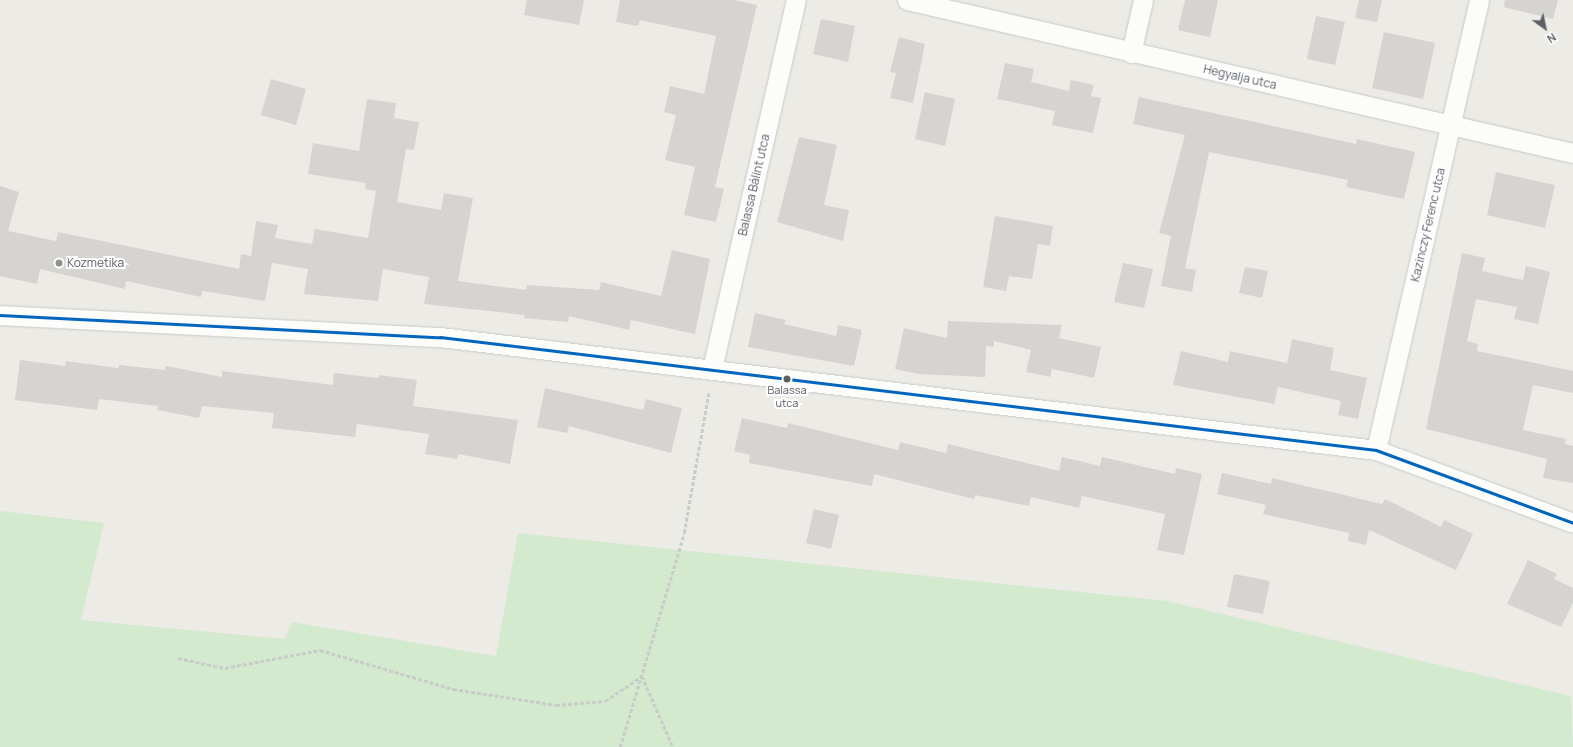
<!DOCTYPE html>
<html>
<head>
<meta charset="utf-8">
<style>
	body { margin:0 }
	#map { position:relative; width:1573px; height:747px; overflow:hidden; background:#ecebe6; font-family:Manrope,sans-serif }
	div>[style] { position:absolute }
	.green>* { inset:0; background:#d4eacf }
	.building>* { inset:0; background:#d6d4d1 }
	.path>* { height:2.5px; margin-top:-1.25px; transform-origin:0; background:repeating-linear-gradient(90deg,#c8cdc9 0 4px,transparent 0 6px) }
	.roads { filter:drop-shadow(0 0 1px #c9c9c8) drop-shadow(0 0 1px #c9c9c8) }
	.street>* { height:19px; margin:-9.5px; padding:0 9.5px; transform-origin:9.5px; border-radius:9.5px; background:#fcfcfb }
	.bus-1>* { height:3px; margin:-1.5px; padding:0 1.5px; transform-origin:1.5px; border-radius:1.5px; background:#0065bd }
	.dots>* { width:11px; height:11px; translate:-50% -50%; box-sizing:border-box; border:2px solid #fff; border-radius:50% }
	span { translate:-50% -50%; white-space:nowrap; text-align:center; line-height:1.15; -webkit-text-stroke:4px #fff; paint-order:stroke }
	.bus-label { font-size:11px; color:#5b6065 }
	.street-label { font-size:12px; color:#5b6065 }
	.poi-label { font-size:12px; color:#5b6065 }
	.left { translate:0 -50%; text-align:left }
	.north { position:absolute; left:1525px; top:8px; width:40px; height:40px; -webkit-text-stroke:3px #fff; paint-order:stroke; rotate:147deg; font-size:11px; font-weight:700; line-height:16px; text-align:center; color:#5b6065 }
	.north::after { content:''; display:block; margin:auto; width:14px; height:18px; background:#5b6065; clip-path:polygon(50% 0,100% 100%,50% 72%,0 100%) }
</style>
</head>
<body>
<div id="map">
	<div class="green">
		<div style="clip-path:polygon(0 511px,104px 523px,81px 620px,285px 639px,292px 622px,496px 656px,518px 533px,1167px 601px,1571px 696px,1573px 747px,0 747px)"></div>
	</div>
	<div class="building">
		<div style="clip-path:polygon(527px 0,584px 0,579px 25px,524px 15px)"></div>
		<div style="clip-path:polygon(620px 0,733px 0,757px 5px,715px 187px,724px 189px,716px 222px,684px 215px,695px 167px,665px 160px,676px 115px,664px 112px,670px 86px,704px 94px,716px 36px,640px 20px,638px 26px,616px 22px)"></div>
		<div style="clip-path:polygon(1185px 0,1218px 0,1210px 37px,1178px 30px)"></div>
		<div style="clip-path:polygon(1359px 0,1382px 0,1377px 22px,1355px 18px)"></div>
		<div style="clip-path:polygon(1505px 0,1558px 0,1553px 19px,1504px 7px)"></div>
		<div style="clip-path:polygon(1316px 16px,1345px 22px,1335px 65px,1307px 59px)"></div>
		<div style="clip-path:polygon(821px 19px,855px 26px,848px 62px,813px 54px)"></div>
		<div style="clip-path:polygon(1384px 32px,1435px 43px,1423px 99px,1372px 88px)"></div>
		<div style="clip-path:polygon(899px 37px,925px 44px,913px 103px,890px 98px,896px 73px,890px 72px)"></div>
		<div style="clip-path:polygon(1005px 63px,1034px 69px,1031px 82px,1069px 91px,1071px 80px,1094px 85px,1091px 96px,1101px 98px,1093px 133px,1052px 125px,1055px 111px,997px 99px)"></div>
		<div style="clip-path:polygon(271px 79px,306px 89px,296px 125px,261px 115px)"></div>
		<div style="clip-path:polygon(925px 92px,955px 99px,945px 146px,915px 139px)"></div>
		<div style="clip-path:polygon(1139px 97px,1356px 144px,1357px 139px,1415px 152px,1404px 199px,1346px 187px,1348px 180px,1209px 152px,1185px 268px,1196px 270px,1192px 292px,1161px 286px,1171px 236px,1159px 233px,1185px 135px,1133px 124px)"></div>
		<div style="clip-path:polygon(367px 99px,396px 103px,394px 118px,419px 122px,414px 150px,406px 149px,397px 202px,441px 210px,444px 193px,473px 198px,458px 281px,526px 290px,527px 285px,599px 290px,601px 282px,661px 296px,672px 250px,710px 259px,695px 334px,631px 320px,629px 330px,569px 316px,568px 322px,524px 318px,525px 315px,424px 304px,429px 277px,383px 269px,378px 301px,304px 294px,308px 269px,272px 263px,265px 301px,202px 291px,201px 297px,126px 281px,125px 289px,40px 269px,37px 284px,0 276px,0 186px,19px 192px,8px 231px,56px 241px,58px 232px,239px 269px,241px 254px,251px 256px,256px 221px,278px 225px,275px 238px,312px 244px,315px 229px,368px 238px,376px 191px,365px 189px,366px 183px,308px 174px,313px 143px,359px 151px)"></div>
		<div style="clip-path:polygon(799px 137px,837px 145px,824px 205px,849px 210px,843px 241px,777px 222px)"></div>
		<div style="clip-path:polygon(1496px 172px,1555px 185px,1545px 228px,1487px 215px)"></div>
		<div style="clip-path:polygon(995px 216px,1053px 226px,1050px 246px,1038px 244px,1032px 279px,1009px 276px,1006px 291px,983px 287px)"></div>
		<div style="clip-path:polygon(1462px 253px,1485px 258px,1482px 271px,1523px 280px,1526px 266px,1550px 272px,1538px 324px,1514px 319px,1517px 307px,1476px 299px,1467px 341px,1478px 344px,1477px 351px,1573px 371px,1573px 393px,1533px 385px,1523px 430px,1566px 439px,1565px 444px,1573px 446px,1573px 483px,1543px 478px,1547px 459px,1426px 429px)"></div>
		<div style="clip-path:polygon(1123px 263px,1153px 269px,1144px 308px,1114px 302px)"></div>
		<div style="clip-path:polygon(1245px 267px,1268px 271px,1262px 298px,1239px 293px)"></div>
		<div style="clip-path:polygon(755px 313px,786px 320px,784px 324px,836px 336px,838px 325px,862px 330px,854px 366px,748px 347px)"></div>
		<div style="clip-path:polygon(948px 321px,1062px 325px,1059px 338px,1101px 347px,1094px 378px,1052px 369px,1050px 377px,1026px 372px,1031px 350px,994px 341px,994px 347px,986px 346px,985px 377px,919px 374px,895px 369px,904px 328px,947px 338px)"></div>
		<div style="clip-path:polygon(1292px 339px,1334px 348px,1330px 370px,1367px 378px,1358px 419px,1338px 415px,1341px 401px,1278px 387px,1274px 404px,1173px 385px,1181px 351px,1228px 362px,1230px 351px,1287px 363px)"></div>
		<div style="clip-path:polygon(20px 360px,65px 366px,66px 361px,118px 368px,119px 365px,165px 370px,166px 366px,222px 377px,222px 371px,333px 385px,334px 373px,379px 378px,379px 375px,417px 380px,413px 406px,518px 420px,510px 464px,458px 454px,457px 459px,425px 454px,429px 434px,357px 424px,355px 437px,272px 428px,274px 413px,202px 406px,199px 418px,157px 410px,158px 406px,99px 399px,97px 410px,15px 400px)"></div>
		<div style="clip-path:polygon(545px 388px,643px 410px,646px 399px,682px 408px,671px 453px,569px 426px,567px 433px,537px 427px)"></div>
		<div style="clip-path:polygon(742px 418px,787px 428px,788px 423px,898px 450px,900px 442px,946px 453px,948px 444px,1059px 471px,1062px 457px,1100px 466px,1102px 457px,1175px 474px,1176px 468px,1202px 474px,1184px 555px,1157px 550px,1165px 514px,1082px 496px,1079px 508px,1031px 497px,1029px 506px,975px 495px,974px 499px,874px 474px,872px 486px,749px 463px,750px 455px,734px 451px)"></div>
		<div style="clip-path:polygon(1222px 473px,1271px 484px,1272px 478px,1382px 504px,1385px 499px,1441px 527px,1444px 520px,1473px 534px,1456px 570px,1369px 530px,1366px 545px,1348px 541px,1349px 533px,1263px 514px,1266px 505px,1217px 494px)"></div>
		<div style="clip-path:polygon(814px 509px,839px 515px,831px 549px,806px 543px)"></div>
		<div style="clip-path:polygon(1528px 560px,1557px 574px,1554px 579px,1573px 588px,1573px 603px,1561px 627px,1507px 604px)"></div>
		<div style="clip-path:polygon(1234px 574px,1270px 581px,1263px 614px,1227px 607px)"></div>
	</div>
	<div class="path">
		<div style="left:178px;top:658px;width:48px;rotate:12deg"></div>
		<div style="left:225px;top:668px;width:97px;rotate:-10.7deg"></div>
		<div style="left:320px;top:650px;width:139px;rotate:16.3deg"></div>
		<div style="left:453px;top:689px;width:104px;rotate:8.8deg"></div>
		<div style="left:556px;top:705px;width:49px;rotate:-4.7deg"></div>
		<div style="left:605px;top:701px;width:45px;rotate:-34deg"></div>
		<div style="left:642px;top:676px;width:77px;rotate:66.4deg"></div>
		<div style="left:620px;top:747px;width:223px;rotate:-73.3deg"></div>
		<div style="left:684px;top:533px;width:144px;rotate:-80deg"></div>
	</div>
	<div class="roads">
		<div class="street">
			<div style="left:907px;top:0;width:683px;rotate:12.94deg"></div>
			<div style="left:1131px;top:53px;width:54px;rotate:-77.2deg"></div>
			<div style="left:0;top:315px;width:441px;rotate:2.9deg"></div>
			<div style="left:440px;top:337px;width:943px;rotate:6.88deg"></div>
			<div style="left:1376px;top:450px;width:210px;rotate:20.3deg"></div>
			<div style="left:712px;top:369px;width:378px;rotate:-77.2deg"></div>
			<div style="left:1376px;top:450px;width:462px;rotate:-77.1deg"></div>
		</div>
	</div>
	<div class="bus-1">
		<div style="left:0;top:315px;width:441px;rotate:2.9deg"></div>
		<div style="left:440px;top:337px;width:943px;rotate:6.88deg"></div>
		<div style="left:1376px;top:450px;width:210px;rotate:20.3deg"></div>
	</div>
	<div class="dots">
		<div style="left:59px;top:263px;background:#8e9192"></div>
		<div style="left:787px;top:379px;background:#5b6065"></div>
	</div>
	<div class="bus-label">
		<span style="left:787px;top:397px">Balassa<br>utca</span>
	</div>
	<div class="street-label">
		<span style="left:1240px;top:77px;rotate:13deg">Hegyalja utca</span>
		<span style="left:754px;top:185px;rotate:-77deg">Balassa Bálint utca</span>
		<span style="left:1428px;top:225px;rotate:-77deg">Kazinczy Ferenc utca</span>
	</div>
	<div class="poi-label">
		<span class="left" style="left:67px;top:263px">Kozmetika</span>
	</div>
	<div class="north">N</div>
</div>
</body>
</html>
